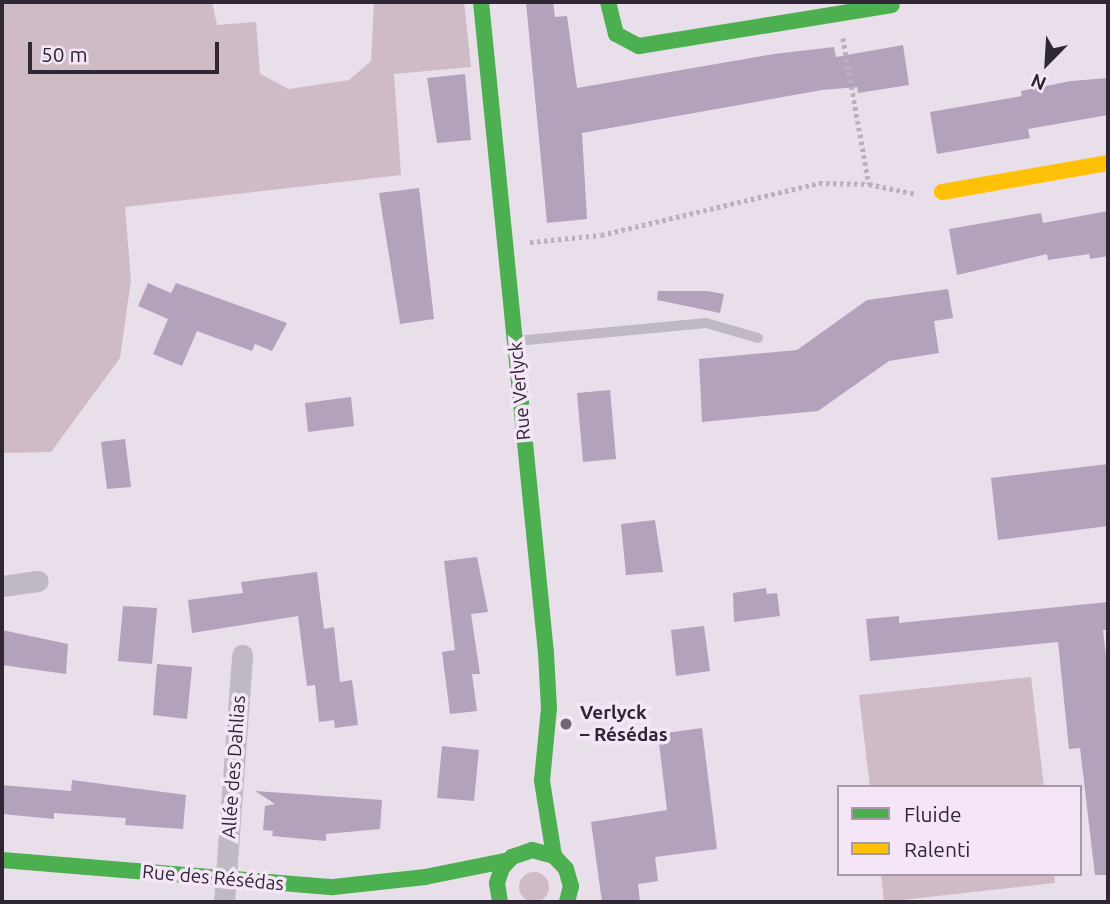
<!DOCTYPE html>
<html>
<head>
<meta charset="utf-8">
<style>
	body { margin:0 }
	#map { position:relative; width:1110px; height:904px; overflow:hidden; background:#e8dfea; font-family:Ubuntu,sans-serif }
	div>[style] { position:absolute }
	.green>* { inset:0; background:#cfbbc5 }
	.round { border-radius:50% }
	.building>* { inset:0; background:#b3a2bc }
	.path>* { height:4.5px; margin-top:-2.25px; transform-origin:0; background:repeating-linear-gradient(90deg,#b9b1bc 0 3.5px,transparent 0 7px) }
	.lane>* { height:10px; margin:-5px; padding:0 5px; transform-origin:5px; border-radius:5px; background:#c0b8c3 }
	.street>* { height:21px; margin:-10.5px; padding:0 10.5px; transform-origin:10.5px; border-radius:10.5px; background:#c0b8c3 }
	.fast>* { height:16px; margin:-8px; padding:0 8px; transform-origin:8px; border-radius:8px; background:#4caf50 }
	.slow>* { height:16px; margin:-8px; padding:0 8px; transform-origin:8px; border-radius:8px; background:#ffc107 }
	.dots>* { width:19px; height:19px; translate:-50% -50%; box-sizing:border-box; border:4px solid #f5e6f7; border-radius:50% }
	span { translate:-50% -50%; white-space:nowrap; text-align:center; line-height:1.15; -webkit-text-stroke:7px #f5e6f7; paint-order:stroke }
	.street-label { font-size:19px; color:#2f2733 }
	.poi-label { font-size:19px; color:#2f2733; font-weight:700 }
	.left { translate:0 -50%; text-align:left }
	.frame { position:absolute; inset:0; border:4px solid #2f2733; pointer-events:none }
	.legend { position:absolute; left:837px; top:785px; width:245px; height:91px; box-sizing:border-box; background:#f5e6f7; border:2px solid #a69aa9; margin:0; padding:9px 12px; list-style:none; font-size:21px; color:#2f2733 }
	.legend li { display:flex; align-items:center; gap:14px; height:35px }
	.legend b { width:35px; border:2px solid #a69aa9 }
	.north { position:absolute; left:1012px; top:28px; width:70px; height:70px; -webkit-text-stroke:5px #f5e6f7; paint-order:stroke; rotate:204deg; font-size:19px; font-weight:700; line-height:28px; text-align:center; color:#2f2733 }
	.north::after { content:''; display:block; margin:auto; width:24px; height:32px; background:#2f2733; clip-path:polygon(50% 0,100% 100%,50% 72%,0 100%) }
	.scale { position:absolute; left:28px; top:42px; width:191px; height:32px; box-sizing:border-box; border:4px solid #2f2733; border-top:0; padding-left:9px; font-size:21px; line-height:24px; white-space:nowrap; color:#2f2733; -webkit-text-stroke:5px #f5e6f7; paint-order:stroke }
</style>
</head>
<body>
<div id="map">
	<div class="green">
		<div style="clip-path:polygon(2px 2px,212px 2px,217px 25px,256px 22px,260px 74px,289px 89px,349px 80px,371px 61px,374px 2px,464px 2px,471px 67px,394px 74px,401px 175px,125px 207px,131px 280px,120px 358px,51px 452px,2px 453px)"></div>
		<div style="clip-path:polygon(1031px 677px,1044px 787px,870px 787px,859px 695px)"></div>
		<div class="round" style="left:519px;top:872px;width:30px;height:30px"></div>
		<div style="clip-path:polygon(881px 874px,1054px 874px,1055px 883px,884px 902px)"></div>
	</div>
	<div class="building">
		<div style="clip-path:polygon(526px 2px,553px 2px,555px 17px,567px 16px,577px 88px,774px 54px,834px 47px,836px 57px,903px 45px,909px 85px,858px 93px,857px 87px,822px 90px,582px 133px,587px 219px,547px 223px)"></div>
		<div style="clip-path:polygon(465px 74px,471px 140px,437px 143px,427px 78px)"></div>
		<div style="clip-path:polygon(1108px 78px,1108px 115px,1028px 129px,1030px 138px,937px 154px,930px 112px,1022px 96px,1021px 91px,1071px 81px)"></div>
		<div style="clip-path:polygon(419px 188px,434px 319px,400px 324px,379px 193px)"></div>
		<div style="clip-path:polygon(1108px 211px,1108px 256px,1090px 259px,1089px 254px,1048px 260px,1047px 254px,957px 275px,949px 229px,1041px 213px,1043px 223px)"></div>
		<div style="clip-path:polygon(148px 283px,171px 293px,176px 283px,287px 323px,272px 351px,255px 344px,252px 351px,197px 331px,182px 366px,153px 354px,168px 319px,138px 306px)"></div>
		<div style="clip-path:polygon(948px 289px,953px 318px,934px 321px,939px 353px,889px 361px,818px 411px,702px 422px,699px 359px,797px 350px,867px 300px)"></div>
		<div style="clip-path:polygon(658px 291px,707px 291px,724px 294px,720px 313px,657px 300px)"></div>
		<div style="clip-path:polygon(610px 390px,616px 459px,583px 462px,577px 393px)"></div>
		<div style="clip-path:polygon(351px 397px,354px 426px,308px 432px,305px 403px)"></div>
		<div style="clip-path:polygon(125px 439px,131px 487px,107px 489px,101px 442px)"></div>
		<div style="clip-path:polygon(1108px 464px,1108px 526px,998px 540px,991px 478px)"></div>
		<div style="clip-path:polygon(655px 520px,663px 572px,626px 575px,621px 524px)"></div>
		<div style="clip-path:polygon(477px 557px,488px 612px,471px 614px,480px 674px,472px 674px,477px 711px,450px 714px,442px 652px,455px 650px,444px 561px)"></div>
		<div style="clip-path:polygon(317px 572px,324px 629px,334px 627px,340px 682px,352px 680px,358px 725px,335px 728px,334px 720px,319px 722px,315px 685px,307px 686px,298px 616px,192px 633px,188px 600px,243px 593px,241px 582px)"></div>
		<div style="clip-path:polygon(766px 588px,767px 594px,777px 593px,780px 616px,734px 622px,733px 593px)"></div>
		<div style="clip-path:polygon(1108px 602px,1108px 630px,1103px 630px,1108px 674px,1108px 875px,1095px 875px,1080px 748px,1069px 749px,1058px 642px,870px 661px,866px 619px,899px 616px,899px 623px)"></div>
		<div style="clip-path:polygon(123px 606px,157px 608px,152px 664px,118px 661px)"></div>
		<div style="clip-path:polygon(704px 626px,710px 671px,676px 676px,671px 630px)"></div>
		<div style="clip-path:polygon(2px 630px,68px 644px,66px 674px,2px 665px)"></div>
		<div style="clip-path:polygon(157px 664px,192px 667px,187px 719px,153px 715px)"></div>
		<div style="clip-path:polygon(702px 728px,717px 849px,655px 857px,658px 881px,638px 884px,640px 902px,602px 902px,591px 822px,667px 810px,658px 734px)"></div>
		<div style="clip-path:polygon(442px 746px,479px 750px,474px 801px,437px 798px)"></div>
		<div style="clip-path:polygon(72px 780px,186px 795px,183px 829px,125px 825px,126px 818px,54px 813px,54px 819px,2px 814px,2px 785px,71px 791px)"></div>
		<div style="clip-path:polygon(255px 791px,382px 800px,380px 829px,326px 834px,326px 841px,272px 836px,273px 831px,263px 830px,265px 806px,275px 804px)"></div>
	</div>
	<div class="path">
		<div style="left:843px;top:38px;width:148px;rotate:79.9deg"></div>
		<div style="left:869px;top:184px;width:48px;rotate:12deg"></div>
		<div style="left:530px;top:242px;width:71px;rotate:-5.6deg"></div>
		<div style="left:601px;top:235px;width:224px;rotate:-13.4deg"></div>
		<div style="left:819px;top:183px;width:50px;rotate:1.1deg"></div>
	</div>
	<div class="lane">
		<div style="left:516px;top:341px;width:191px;rotate:-5.4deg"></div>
		<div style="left:706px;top:323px;width:54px;rotate:16.1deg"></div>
	</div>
	<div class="street">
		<div style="left:2px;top:586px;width:36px;rotate:-8deg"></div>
		<div style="left:224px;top:902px;width:248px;rotate:-85.8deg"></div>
	</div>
	<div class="fast">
		<div style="left:481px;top:2px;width:654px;rotate:84.3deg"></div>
		<div style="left:546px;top:653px;width:55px;rotate:86.9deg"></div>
		<div style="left:549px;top:708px;width:73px;rotate:95.5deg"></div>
		<div style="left:542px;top:781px;width:76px;rotate:80.9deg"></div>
		<div style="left:608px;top:2px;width:33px;rotate:76deg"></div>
		<div style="left:616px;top:34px;width:26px;rotate:28deg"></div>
		<div style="left:639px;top:46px;width:256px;rotate:-9.2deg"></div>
		<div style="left:2px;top:860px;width:332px;rotate:4.7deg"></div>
		<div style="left:333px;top:887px;width:93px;rotate:-6.2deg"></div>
		<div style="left:425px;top:877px;width:86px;rotate:-11.4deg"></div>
		<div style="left:500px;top:902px;width:19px;rotate:-99deg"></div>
		<div style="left:497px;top:883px;width:16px;rotate:-72deg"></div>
		<div style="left:502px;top:868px;width:15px;rotate:-48deg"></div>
		<div style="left:512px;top:857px;width:21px;rotate:-19deg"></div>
		<div style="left:532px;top:850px;width:23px;rotate:15deg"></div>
		<div style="left:554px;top:856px;width:18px;rotate:47deg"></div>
		<div style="left:566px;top:869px;width:18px;rotate:74deg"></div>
		<div style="left:571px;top:886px;width:16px;rotate:104deg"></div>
	</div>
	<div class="slow">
		<div style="left:942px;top:192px;width:169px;rotate:-9.9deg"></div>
	</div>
	<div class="dots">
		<div style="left:566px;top:724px;background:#706773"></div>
	</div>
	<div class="street-label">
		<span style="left:520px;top:391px;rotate:-95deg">Rue Verlyck</span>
		<span style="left:234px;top:767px;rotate:-86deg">Allée des Dahlias</span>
		<span style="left:213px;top:878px;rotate:5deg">Rue des Résédas</span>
	</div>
	<div class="poi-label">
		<span class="left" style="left:580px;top:724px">Verlyck<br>– Résédas</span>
	</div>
	<div class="frame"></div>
	<ul class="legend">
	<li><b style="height:9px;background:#4caf50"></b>Fluide</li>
	<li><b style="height:9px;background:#ffc107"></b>Ralenti</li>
	</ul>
	<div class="north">N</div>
	<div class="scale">50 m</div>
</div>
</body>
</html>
